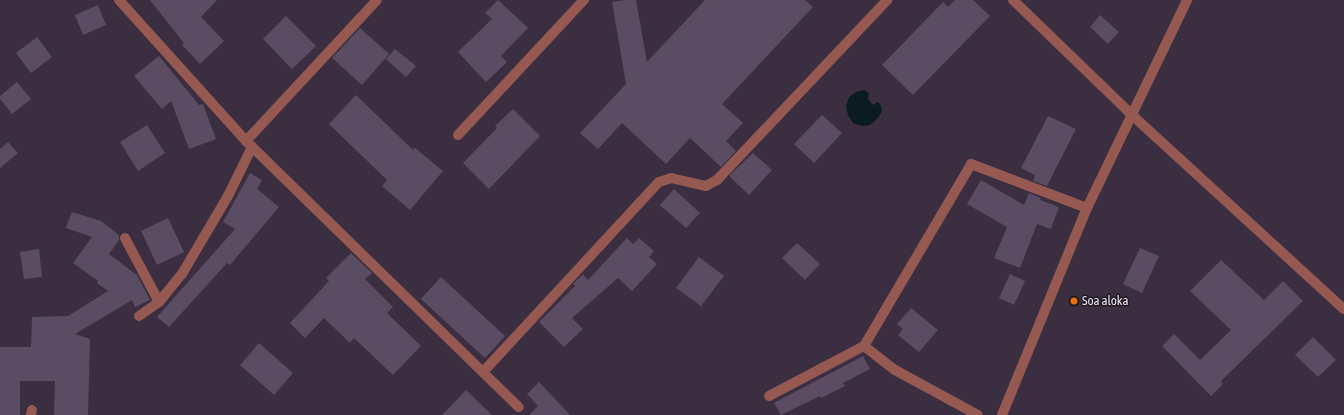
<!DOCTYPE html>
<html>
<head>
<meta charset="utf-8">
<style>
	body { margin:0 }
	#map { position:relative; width:1344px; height:415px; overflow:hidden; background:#3b2e41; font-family:"Asap Condensed",sans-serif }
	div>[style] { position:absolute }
	.water>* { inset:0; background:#0b1b20 }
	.building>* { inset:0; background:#5a4c62 }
	.service>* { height:10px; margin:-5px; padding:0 5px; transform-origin:5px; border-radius:5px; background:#955951 }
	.minor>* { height:10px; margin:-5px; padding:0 5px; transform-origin:5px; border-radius:5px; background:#955951 }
	.tertiary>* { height:10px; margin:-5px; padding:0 5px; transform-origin:5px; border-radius:5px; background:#955951 }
	.dots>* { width:11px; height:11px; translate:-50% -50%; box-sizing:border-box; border:2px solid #1f1922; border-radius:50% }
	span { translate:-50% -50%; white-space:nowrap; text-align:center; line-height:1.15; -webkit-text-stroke:3px #1f1922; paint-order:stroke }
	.poi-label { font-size:13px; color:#ebe2ef }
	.left { translate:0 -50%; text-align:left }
</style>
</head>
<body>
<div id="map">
	<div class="water">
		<div style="clip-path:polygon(864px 90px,869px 93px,868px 99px,873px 105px,878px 102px,881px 106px,882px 111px,878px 118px,870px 125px,862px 126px,853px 123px,848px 115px,846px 106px,849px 97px,856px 92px)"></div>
	</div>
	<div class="building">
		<div style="clip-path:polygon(150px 0,217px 0,201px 17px,224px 41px,200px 64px,182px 45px,184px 43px)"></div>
		<div style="clip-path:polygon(498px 0,528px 28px,501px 56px,507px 62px,486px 82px,458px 52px,492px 19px,485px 13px)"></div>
		<div style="clip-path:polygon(625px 0,636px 0,647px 62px,705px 0,805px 0,813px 7px,722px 104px,743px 123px,726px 141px,736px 151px,721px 167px,690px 138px,666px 164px,622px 123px,598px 149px,580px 133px,626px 84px,612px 2px)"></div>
		<div style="clip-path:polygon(955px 0,973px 0,990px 16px,913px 95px,882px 65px,943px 2px,948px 7px)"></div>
		<div style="clip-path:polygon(98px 5px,106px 25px,83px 35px,75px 15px)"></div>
		<div style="clip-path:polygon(1100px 15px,1119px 32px,1108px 44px,1090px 27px)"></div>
		<div style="clip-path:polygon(286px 16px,316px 46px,292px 69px,263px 39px)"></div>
		<div style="clip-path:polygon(360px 28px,389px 54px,362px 85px,332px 58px)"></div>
		<div style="clip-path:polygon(37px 37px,52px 57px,31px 73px,16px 53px)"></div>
		<div style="clip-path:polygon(395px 49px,416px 66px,406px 77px,386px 59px)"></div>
		<div style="clip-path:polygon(159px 56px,199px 105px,203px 104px,216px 139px,189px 149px,171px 101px,162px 109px,134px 76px)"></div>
		<div style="clip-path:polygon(17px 82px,31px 99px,12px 114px,0 99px,0 96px)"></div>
		<div style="clip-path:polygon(356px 95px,413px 150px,415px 148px,443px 171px,410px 210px,382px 186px,387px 180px,329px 124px)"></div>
		<div style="clip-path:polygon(513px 109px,540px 136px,489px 189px,463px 163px,497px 128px,495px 126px)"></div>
		<div style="clip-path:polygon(822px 115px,842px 133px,814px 163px,794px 144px)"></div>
		<div style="clip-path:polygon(1048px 116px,1076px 129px,1047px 186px,1033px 181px,1035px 175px,1021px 168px)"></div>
		<div style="clip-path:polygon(147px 125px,165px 153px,138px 171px,120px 142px)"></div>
		<div style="clip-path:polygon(8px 142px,18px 153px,0 168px,0 149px)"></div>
		<div style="clip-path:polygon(753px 153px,772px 170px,749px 195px,730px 177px,730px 175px)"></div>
		<div style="clip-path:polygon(250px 173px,262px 180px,257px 189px,279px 207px,230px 265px,227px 263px,169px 327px,157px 317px,235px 229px,223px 222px)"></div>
		<div style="clip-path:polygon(981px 180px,1024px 205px,1029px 193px,1041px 198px,1040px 200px,1059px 207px,1051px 229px,1037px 224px,1020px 268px,994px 258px,1007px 227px,967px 204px)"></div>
		<div style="clip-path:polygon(674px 189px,700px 213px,686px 228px,660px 205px)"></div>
		<div style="clip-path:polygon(72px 212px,101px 221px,119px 235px,119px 240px,109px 254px,137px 275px,150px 300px,135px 307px,132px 300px,75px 334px,90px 339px,88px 415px,54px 415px,55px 381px,20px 381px,20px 415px,0 415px,0 347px,31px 347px,32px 317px,68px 316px,108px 291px,97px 283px,98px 281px,73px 263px,92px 237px,66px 228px)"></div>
		<div style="clip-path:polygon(168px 218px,184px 252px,157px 265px,141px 231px)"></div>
		<div style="clip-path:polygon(627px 238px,633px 244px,639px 238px,654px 251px,649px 257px,657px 264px,632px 291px,618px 278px,572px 318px,583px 329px,564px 347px,539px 322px,575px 286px,573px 284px,583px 274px,588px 280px)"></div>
		<div style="clip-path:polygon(797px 243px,820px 264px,805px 280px,782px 258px)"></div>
		<div style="clip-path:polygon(1140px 248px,1159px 256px,1142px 293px,1123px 284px)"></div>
		<div style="clip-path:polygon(39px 249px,42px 277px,24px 279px,20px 252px)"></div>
		<div style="clip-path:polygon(351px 253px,372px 273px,365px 279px,393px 307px,387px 313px,421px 346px,393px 375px,354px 338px,350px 343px,324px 318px,305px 338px,290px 323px,329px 281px,326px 278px)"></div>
		<div style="clip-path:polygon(699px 257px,724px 276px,701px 306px,676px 288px)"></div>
		<div style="clip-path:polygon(1221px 260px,1264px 300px,1283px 281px,1303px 301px,1221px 381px,1223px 384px,1211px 396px,1162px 346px,1174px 334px,1200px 360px,1231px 330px,1190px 291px)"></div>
		<div style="clip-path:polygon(1010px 274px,1025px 281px,1014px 305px,999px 298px)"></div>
		<div style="clip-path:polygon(441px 277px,505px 336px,485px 358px,421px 299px)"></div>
		<div style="clip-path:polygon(911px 308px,938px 330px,919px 352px,898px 335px,903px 329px,897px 324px)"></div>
		<div style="clip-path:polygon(1313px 337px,1336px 360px,1318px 377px,1295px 355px)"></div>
		<div style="clip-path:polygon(259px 343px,293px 373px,274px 395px,240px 365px)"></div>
		<div style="clip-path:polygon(863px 356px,870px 369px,843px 383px,845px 386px,821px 398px,820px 396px,781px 415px,774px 403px)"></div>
		<div style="clip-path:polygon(539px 382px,570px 415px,529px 415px,538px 406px,527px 394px)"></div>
		<div style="clip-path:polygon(466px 390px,492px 415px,442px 415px)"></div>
	</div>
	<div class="service">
		<div style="left:125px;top:238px;width:72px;rotate:62deg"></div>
		<div style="left:139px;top:316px;width:24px;rotate:-35deg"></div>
		<div style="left:159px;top:302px;width:36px;rotate:-51deg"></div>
		<div style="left:182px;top:274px;width:91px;rotate:-59.5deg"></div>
		<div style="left:228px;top:196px;width:55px;rotate:-63.9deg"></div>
		<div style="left:31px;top:415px;width:5px;rotate:-79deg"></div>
	</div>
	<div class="minor">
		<div style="left:119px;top:0;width:190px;rotate:48deg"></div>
		<div style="left:246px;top:141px;width:381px;rotate:44.3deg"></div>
		<div style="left:458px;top:135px;width:185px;rotate:-47deg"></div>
		<div style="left:246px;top:141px;width:192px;rotate:-47.1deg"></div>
		<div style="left:864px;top:346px;width:39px;rotate:38deg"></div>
		<div style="left:895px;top:370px;width:94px;rotate:28.5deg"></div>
		<div style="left:483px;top:372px;width:259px;rotate:-47.2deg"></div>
		<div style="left:659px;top:182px;width:13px;rotate:-18deg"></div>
		<div style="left:671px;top:178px;width:36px;rotate:13deg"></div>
		<div style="left:706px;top:186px;width:13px;rotate:-29deg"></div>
		<div style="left:717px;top:180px;width:248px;rotate:-46.6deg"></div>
		<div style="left:769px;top:396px;width:107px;rotate:-27.8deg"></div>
		<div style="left:864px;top:346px;width:211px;rotate:-59.5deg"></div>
		<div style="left:971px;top:164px;width:124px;rotate:20.8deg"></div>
	</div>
	<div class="tertiary">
		<div style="left:1013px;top:0;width:165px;rotate:44deg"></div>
		<div style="left:1132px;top:115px;width:287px;rotate:42.5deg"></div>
		<div style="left:1002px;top:415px;width:224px;rotate:-67.7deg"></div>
		<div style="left:1087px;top:208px;width:231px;rotate:-64.3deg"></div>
	</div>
	<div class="dots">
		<div style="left:1074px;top:301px;background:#e8710a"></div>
	</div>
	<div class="poi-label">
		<span class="left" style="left:1082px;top:301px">Soa aloka</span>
	</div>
</div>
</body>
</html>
